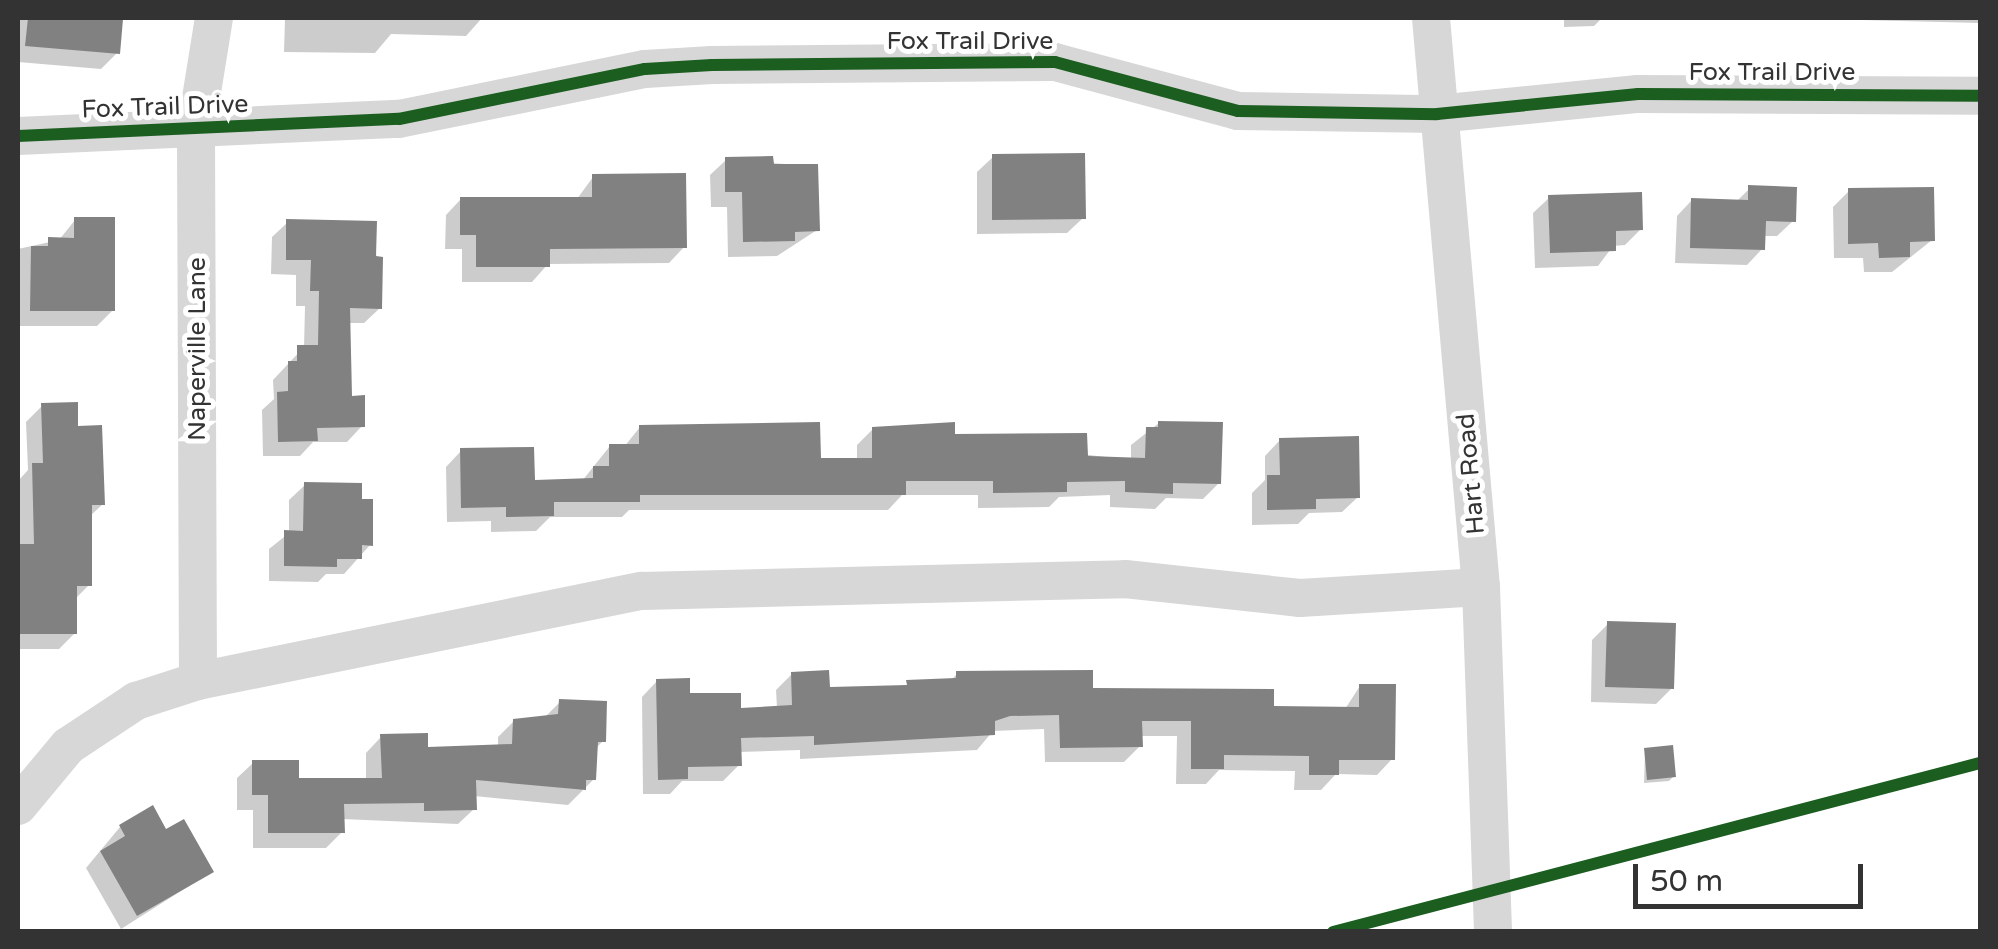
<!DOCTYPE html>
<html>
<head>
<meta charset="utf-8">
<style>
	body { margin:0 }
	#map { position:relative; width:1998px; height:949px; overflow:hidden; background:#fff; font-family:"Varela Round",sans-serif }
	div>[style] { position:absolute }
	.shadow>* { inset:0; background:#0003 }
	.building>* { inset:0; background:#818181 }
	.minor>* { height:38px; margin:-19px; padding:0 19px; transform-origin:19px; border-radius:19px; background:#d7d7d7 }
	.cycleway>* { height:12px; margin:-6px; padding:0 6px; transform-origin:6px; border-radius:6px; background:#1b5e20 }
	span { translate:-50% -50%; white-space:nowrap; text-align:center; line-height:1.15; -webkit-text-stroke:10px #fff; paint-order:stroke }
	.street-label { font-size:25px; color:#333 }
	.frame { position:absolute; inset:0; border:20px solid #333; pointer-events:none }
	.scale { position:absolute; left:1633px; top:864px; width:230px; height:45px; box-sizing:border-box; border:5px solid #333; border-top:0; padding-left:12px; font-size:30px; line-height:35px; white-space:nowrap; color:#333; -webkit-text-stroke:8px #fff; paint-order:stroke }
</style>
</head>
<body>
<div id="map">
	<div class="shadow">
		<div style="clip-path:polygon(18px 18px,115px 18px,117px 53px,101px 69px,18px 62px)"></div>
		<div style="clip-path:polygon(285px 18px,482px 18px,466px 36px,391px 34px,375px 53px,284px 52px)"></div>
		<div style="clip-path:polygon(1564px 18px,1602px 18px,1594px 26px,1564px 27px)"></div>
		<div style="clip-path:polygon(1783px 18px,1980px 18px,1980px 23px)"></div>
		<div style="clip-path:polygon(993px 157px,1083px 218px,1067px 233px,977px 234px,977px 172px)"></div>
		<div style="clip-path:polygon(726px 160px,816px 166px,817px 230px,777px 256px,728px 257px,727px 207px,711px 207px,710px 175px)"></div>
		<div style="clip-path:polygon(593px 177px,684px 247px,669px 263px,548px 264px,532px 282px,462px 282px,462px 249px,445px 249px,446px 215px,461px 199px,577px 199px)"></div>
		<div style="clip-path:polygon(1750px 188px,1793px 221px,1777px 236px,1763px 236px,1762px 249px,1747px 265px,1675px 263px,1677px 216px,1692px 200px,1736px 202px)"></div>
		<div style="clip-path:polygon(1849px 191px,1932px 240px,1892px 272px,1864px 272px,1863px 258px,1834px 258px,1833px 207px)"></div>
		<div style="clip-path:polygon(1549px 198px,1641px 229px,1625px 245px,1613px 246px,1598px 266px,1535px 268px,1533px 213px)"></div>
		<div style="clip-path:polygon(75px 220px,113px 310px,97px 326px,18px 326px,18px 249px,59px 240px)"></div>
		<div style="clip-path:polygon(288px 222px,374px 223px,380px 308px,364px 323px,348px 323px,349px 398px,362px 426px,347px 442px,313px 442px,300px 456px,263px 456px,262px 410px,274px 399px,273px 380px,304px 347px,305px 306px,296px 306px,296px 275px,271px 274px,272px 237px)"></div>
		<div style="clip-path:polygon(42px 406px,76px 428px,103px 504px,89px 517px,89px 585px,75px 599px,75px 633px,59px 649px,18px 649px,18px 481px,28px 470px,26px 422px)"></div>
		<div style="clip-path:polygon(1159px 423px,1219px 483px,1203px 499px,1166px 498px,1155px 509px,1110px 507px,1110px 495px,1059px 497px,1049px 507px,978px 508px,978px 495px,902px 495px,888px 510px,629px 510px,622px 517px,550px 517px,536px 531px,491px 532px,491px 521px,447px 522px,446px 467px,461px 451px,532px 482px,582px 481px,610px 446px,624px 447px,640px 427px,818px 460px,857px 460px,857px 445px,873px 429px,1131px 460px,1131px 445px)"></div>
		<div style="clip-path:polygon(1280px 440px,1358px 497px,1342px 512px,1309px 513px,1298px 524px,1252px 525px,1252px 493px,1265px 480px,1265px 456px)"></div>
		<div style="clip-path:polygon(305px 485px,370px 545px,344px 574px,326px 574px,318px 582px,269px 581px,269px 549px,289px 533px,289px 500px)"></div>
		<div style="clip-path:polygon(1608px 624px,1672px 688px,1656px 704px,1591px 702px,1592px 640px)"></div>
		<div style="clip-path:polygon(792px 674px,827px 689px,902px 688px,950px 681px,957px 674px,1272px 708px,1345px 709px,1360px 686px,1392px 759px,1377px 775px,1336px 774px,1321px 790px,1294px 790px,1295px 771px,1219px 770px,1206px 784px,1176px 784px,1177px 736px,1140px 736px,1140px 746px,1124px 762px,1045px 762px,1044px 729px,993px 731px,977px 750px,800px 759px,800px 750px,739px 752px,739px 765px,723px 781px,682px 781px,670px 794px,643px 794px,642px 697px,657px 681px,738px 710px,777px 708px,776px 690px)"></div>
		<div style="clip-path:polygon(560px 702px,603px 741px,595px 749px,594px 779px,568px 805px,474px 796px,474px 809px,458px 824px,342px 819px,342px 832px,326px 848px,253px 848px,253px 810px,237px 810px,237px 778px,253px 763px,297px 780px,366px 780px,366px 753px,381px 737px,426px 750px,498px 747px,498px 737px,514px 721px,544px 718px)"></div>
		<div style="clip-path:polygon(1645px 751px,1673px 777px,1669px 781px,1644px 783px)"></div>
		<div style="clip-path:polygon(120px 827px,165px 832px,211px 872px,121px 929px,86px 868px)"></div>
	</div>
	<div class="building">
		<div style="clip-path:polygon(28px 18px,123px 19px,120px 54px,25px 46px)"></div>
		<div style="clip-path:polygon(1085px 153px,1086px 219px,992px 220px,992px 154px)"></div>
		<div style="clip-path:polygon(773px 156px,774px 164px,818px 164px,820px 231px,795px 232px,795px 241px,743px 242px,742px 192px,725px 192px,725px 157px)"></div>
		<div style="clip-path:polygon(686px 173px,687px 248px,550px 249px,550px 267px,476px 267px,476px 235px,460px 235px,460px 197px,592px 197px,592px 174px)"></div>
		<div style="clip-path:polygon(1748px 185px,1797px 187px,1796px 222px,1766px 221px,1765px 250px,1690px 248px,1691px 198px,1748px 200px)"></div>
		<div style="clip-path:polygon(1934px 187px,1935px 241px,1910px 242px,1910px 257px,1879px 258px,1878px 243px,1848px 244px,1848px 188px)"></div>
		<div style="clip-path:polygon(1642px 192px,1643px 230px,1616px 231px,1616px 251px,1550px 253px,1548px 195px)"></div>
		<div style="clip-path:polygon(74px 217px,115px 217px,115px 311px,30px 311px,31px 246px,48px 246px,48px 237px,74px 238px)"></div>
		<div style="clip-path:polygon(286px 219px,377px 221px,376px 256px,383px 257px,382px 309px,350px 308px,352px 396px,365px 395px,365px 427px,317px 428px,318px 441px,278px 442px,277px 392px,288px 391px,288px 361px,297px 361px,297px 345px,318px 345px,319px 291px,310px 291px,311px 260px,286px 260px)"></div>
		<div style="clip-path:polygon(78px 402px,78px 426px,102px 425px,105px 505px,92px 505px,92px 586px,77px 586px,77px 634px,18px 634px,18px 544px,34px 544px,32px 463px,43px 463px,41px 403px)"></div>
		<div style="clip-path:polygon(1158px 421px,1223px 422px,1221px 484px,1173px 483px,1173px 494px,1125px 492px,1125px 481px,1067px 482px,1067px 492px,993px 493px,993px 481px,906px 481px,906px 495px,640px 495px,640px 502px,554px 502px,554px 516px,506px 517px,506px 507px,461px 508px,460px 448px,534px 447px,535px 480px,593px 478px,593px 466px,609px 466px,609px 444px,639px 444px,639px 425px,820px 422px,821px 458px,872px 458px,872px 427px,955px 422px,955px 434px,1087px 433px,1088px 456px,1145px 458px,1146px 427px,1158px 427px)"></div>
		<div style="clip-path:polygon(1359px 436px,1360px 498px,1316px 499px,1316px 509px,1267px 510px,1267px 475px,1280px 475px,1279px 438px)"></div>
		<div style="clip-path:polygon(304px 482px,362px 483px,362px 499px,373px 499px,373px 546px,362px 545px,362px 559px,337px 559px,337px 567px,284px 566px,284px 530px,303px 531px)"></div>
		<div style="clip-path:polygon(1607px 621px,1676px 623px,1674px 689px,1605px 687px)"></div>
		<div style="clip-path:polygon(829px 670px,830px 687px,907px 685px,906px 680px,956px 678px,956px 671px,1093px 670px,1093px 688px,1274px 689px,1274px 706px,1359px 707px,1359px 684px,1396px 684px,1395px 760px,1339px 760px,1339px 775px,1309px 775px,1309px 756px,1224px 755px,1224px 769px,1191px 769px,1191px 721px,1142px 721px,1143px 747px,1060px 748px,1059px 715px,1010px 716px,995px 721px,995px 735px,814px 745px,814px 736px,741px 738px,742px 766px,688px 767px,688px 779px,658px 780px,656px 679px,690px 678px,690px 693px,741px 693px,741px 708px,792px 705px,791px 672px)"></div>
		<div style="clip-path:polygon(559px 699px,607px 701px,606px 742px,598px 742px,596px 780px,586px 780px,586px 790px,476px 780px,477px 810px,424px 811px,424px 803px,344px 804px,345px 833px,268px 833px,268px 795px,252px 795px,252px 760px,299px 760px,299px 778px,382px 778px,380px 734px,428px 733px,428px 747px,512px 744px,513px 719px,558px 714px)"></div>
		<div style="clip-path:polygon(1673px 745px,1676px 777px,1647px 780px,1644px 748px)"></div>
		<div style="clip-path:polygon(153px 805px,166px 829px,184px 819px,214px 872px,137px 916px,100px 851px,125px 836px,119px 825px)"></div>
	</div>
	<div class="minor">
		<div style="left:1431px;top:18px;width:571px;rotate:84.98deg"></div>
		<div style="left:1481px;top:587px;width:345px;rotate:88deg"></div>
		<div style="left:18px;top:136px;width:381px;rotate:-2.6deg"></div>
		<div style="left:399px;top:119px;width:251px;rotate:-11.5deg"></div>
		<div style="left:645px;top:69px;width:67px;rotate:-3.4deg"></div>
		<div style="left:712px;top:65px;width:343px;rotate:-0.5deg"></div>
		<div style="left:1055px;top:62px;width:189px;rotate:15deg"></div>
		<div style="left:1238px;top:111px;width:199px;rotate:0.9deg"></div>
		<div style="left:1437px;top:114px;width:202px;rotate:-5.7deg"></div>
		<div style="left:1638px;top:94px;width:342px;rotate:0.3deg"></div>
		<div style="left:198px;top:681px;width:552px;rotate:-90.21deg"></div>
		<div style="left:196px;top:129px;width:112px;rotate:-80.8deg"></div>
		<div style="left:18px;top:806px;width:78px;rotate:-50.2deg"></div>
		<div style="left:68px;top:746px;width:82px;rotate:-33.5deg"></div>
		<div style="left:136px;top:701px;width:65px;rotate:-17.9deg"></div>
		<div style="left:198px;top:681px;width:453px;rotate:-11.5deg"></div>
		<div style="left:642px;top:591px;width:483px;rotate:-1.4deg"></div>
		<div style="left:1125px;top:579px;width:176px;rotate:6.2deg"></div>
		<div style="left:1300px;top:598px;width:181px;rotate:-3.5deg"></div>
	</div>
	<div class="cycleway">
		<div style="left:18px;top:136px;width:381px;rotate:-2.6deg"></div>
		<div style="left:399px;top:119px;width:251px;rotate:-11.5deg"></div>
		<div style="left:645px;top:69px;width:67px;rotate:-3.4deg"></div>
		<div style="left:712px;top:65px;width:343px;rotate:-0.5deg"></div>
		<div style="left:1055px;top:62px;width:189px;rotate:15deg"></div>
		<div style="left:1238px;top:111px;width:199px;rotate:0.9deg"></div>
		<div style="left:1437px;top:114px;width:202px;rotate:-5.7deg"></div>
		<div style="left:1638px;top:94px;width:342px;rotate:0.3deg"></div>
		<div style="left:1333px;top:932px;width:669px;rotate:-14.64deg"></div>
	</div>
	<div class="street-label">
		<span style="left:970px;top:41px">Fox Trail Drive</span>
		<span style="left:1772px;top:72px">Fox Trail Drive</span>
		<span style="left:165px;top:107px;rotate:-2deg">Fox Trail Drive</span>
		<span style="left:197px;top:349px;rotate:-90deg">Naperville Lane</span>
		<span style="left:1471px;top:474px;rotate:-95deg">Hart Road</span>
	</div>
	<div class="frame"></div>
	<div class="scale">50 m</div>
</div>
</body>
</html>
